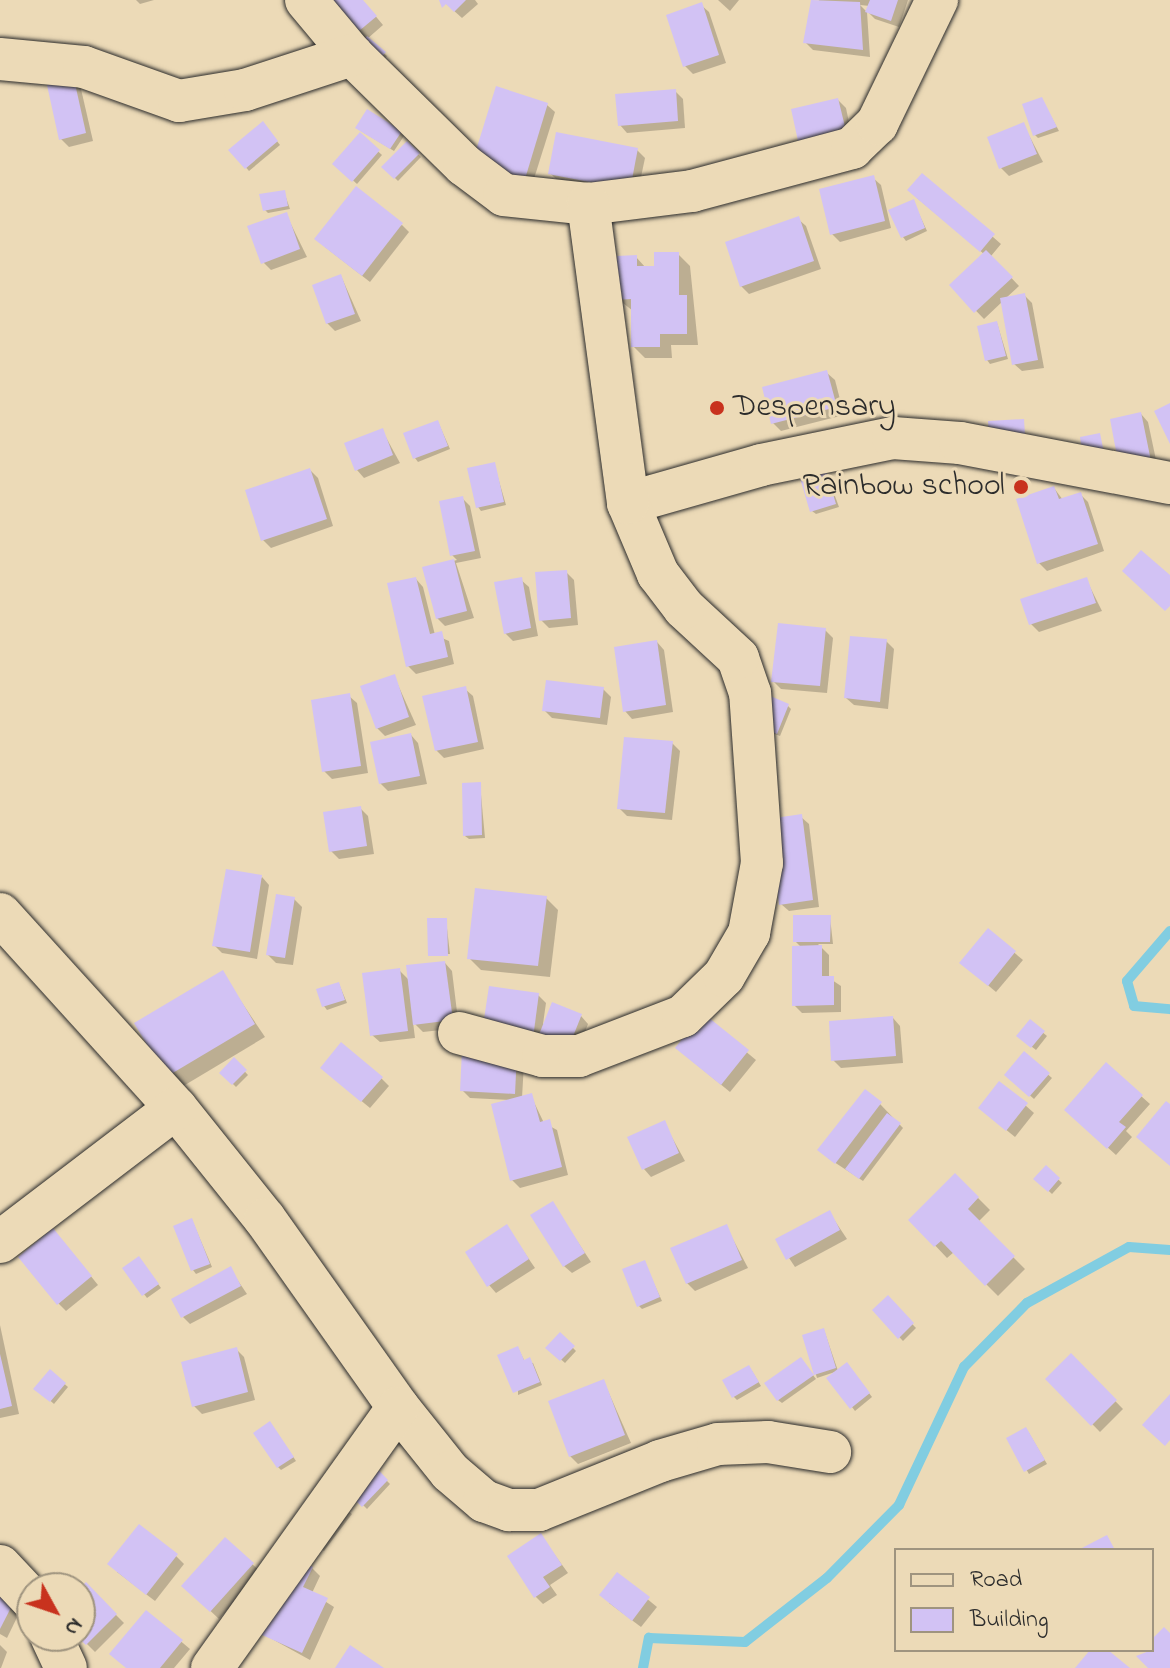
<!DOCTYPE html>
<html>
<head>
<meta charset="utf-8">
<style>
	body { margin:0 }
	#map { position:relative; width:1170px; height:1668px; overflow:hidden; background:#ecdab7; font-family:"Indie Flower",sans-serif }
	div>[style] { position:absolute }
	.shadow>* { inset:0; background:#0003 }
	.stream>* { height:10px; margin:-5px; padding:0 5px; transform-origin:5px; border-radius:5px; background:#81cde1 }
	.building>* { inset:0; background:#d2c2f4 }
	.roads { filter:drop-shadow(0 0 2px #2b2b2b) drop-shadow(0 0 2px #2b2b2b) }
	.minor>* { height:42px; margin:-21px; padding:0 21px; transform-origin:21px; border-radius:21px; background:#ecdab7 }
	.dots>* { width:22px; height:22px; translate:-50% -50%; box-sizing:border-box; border:4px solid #ecdab7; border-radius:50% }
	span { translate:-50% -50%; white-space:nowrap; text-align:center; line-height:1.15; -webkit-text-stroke:6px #ecdab7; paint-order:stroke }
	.poi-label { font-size:32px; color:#2b2b2b }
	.left { translate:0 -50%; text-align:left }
	.right { translate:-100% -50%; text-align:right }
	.legend { position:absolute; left:894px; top:1548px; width:260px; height:104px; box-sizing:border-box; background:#ecdab7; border:2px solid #9f947f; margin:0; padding:10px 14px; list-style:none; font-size:24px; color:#2b2b2b }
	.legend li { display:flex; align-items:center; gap:16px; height:40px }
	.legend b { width:40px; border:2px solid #9f947f }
	.north { position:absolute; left:16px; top:1572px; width:80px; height:80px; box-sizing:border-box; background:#ecdab7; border:2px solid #9f947f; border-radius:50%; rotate:130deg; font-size:22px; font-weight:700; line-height:32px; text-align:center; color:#2b2b2b }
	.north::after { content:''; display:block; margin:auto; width:28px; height:36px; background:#c8321e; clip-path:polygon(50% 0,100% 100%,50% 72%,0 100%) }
</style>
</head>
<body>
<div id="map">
	<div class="shadow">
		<div style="clip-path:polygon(136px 0,154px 0,140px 4px)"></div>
		<div style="clip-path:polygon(362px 0,383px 25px,367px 39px,387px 56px,378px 67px,319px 4px)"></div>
		<div style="clip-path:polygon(442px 0,475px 0,478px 4px,462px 18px)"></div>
		<div style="clip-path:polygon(718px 0,739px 0,730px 11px)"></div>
		<div style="clip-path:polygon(819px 0,908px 0,899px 27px,875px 19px,868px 12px,870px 6px,860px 5px,867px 12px,870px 57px,813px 50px,805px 42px)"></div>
		<div style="clip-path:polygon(701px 5px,709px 12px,726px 63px,693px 74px,685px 66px)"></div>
		<div style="clip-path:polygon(73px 81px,81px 89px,93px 141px,69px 147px,61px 139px)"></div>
		<div style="clip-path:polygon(675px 91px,683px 99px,685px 128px,627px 133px,620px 125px)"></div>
		<div style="clip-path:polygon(838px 100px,846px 108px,854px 146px,810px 157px)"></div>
		<div style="clip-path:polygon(1042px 100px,1059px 131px,1038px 138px,1035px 135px)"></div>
		<div style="clip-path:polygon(547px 105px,555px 112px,532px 185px,482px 170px)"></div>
		<div style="clip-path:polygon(1023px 124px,1043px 162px,1009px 176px,1001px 168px)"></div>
		<div style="clip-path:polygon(266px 127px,280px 145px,249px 171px,231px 150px)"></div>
		<div style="clip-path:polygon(361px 131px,400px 132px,404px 136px,394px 151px)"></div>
		<div style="clip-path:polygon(360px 135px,382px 155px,357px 184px,335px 164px)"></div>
		<div style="clip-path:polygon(407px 143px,421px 157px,398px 181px,384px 167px)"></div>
		<div style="clip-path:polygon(637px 150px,645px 158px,637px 196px,558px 181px,550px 173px)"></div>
		<div style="clip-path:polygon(922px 175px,1001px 244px,991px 256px,1019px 286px,1006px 298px,1024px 295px,1032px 303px,1044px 368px,1022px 371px,1014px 364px,1003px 301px,984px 319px,951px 285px,984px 254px,917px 198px)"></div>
		<div style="clip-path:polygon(873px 178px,881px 185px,891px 228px,840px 242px,832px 234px)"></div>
		<div style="clip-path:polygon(284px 192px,290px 209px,268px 213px,265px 210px)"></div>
		<div style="clip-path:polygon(913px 201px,927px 231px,906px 241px,903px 237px)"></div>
		<div style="clip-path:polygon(286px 214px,307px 257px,271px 270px,263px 262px)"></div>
		<div style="clip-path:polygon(798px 219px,806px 226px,821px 269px,749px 294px,741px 286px)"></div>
		<div style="clip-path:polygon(402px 225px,409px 232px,370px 282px,325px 247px)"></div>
		<div style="clip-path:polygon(678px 254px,690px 266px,698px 345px,671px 345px,672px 358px,645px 358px,633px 346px,633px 311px,618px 299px,636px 257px,646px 268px,656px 268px)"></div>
		<div style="clip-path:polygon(341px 276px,361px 321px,335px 331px,327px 323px)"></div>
		<div style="clip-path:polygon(997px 323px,1008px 359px,990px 364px,987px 360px)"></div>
		<div style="clip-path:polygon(827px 373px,835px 380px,844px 415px,781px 431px,773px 423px)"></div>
		<div style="clip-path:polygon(1141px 414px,1148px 422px,1159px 474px,1130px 479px)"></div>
		<div style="clip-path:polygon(438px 422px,450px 449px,418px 462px,415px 458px)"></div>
		<div style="clip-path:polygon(382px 430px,400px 463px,364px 478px,357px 470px)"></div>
		<div style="clip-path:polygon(494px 464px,506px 505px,481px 511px,478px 507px)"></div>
		<div style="clip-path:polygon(825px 469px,839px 507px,816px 514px,812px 511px)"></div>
		<div style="clip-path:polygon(310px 470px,318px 478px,333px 526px,271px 548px,263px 540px)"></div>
		<div style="clip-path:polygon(1054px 488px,1063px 500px,1080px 494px,1088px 502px,1104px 551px,1047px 571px,1039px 563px)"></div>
		<div style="clip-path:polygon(462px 498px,470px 506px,481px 558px,456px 563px,474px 618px,445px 626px,437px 618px,424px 569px,457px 560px,452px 555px)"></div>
		<div style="clip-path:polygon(566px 572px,574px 580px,578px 625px,549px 628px,541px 620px)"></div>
		<div style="clip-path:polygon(416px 579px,423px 587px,435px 635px,449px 641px,454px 664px,416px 674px,408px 666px)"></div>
		<div style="clip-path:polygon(1086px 579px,1102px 611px,1039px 632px,1031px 624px)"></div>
		<div style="clip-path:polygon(521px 580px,529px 587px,538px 636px,513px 641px,505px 633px)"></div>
		<div style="clip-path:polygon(825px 630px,833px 638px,827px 693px,781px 689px,773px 681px)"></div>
		<div style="clip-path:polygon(886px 641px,894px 649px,888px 709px,854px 705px,846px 698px)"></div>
		<div style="clip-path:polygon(657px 642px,664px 650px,673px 712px,632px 719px,625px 711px)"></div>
		<div style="clip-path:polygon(394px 676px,416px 725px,385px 736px,377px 728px)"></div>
		<div style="clip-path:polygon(465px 689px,473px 696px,484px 749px,444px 758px,436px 750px)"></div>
		<div style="clip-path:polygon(603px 689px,611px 697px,607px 725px,552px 718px,544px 710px)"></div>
		<div style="clip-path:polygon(349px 696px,357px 703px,368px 773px,332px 779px,324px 771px)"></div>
		<div style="clip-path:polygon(788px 706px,791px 709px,780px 736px,761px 729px)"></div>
		<div style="clip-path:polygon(411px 735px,418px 743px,427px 784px,388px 791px,380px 783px)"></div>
		<div style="clip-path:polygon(672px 743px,680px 751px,672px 820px,627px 816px,619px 808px)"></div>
		<div style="clip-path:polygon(480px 784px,485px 838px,469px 839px,465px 836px)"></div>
		<div style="clip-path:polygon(360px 808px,368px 816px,374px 854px,339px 859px,331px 851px)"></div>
		<div style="clip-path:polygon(801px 817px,809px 824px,819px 907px,789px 911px,781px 904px)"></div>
		<div style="clip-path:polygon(262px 877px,269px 885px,257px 959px,222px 953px,215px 946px)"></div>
		<div style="clip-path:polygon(546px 898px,558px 910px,550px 977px,481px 970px,469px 958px)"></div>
		<div style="clip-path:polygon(294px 899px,302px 907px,293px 965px,276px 963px,268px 955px)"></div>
		<div style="clip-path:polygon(830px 917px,833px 944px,818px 944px,829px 955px,829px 978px,841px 986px,841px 1012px,802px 1013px,794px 1005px,801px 947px,795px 941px)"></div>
		<div style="clip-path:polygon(446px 920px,450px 954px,430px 954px)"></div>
		<div style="clip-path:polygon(988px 931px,1023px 960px,996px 992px,970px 970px)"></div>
		<div style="clip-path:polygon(445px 963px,452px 971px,459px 1028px,423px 1032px,413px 1022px,415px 1038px,380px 1042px,372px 1035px,399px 970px,410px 981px)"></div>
		<div style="clip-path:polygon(222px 973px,265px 1037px,180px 1088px,168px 1076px)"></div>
		<div style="clip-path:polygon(339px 984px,347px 1003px,327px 1010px,324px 1006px)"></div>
		<div style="clip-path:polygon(538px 995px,546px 1003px,543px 1024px,581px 1016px,588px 1024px,574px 1060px,491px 1046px)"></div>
		<div style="clip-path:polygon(703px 1016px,756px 1060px,730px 1092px,686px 1056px)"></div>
		<div style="clip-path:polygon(893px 1018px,900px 1026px,903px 1063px,841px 1068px,833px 1060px)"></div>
		<div style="clip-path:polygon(1030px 1022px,1047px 1036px,1036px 1050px,1022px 1039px)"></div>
		<div style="clip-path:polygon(1024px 1054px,1052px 1078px,1034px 1099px,1006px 1074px)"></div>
		<div style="clip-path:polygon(234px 1060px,248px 1075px,236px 1087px,222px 1073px)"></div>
		<div style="clip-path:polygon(524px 1063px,522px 1098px,531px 1096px,544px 1123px,557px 1130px,568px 1175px,520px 1188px,512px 1180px,511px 1100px,470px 1098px,462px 1090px)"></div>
		<div style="clip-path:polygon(1106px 1065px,1150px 1104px,1126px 1131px,1132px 1137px,1116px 1155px,1074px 1117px)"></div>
		<div style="clip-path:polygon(330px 1075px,381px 1078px,389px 1086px,370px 1108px)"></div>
		<div style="clip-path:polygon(1000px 1083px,1034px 1113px,1015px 1137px,988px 1115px)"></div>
		<div style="clip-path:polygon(880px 1104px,903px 1128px,863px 1181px,828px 1158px)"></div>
		<div style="clip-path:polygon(664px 1123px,685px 1161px,651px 1177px,644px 1169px)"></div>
		<div style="clip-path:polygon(1046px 1168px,1062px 1183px,1052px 1194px,1036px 1179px)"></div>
		<div style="clip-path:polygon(955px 1175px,990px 1210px,978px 1222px,1025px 1269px,998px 1296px,954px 1252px,947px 1258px,911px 1220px)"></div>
		<div style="clip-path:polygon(552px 1203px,591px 1262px,572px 1273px,564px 1266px)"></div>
		<div style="clip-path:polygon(829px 1212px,847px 1239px,795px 1267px,777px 1240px)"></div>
		<div style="clip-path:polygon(192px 1220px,212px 1267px,196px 1274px,193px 1270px)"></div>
		<div style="clip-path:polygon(726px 1226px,748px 1268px,695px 1291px,687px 1283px)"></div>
		<div style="clip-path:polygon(507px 1227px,535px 1268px,496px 1293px,489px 1285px)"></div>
		<div style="clip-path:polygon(61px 1239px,98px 1285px,66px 1311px,58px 1303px)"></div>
		<div style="clip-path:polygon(142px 1262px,161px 1288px,147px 1298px,125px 1269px)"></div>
		<div style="clip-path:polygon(644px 1262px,662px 1301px,642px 1309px,639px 1306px)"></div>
		<div style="clip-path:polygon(230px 1269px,247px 1294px,190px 1324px,183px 1317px)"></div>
		<div style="clip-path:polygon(887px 1298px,916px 1328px,903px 1341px,874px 1310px)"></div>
		<div style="clip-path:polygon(0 1325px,19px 1414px,0 1418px)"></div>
		<div style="clip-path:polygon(824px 1330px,838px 1371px,817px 1378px,804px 1337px)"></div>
		<div style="clip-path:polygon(560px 1335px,576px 1351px,565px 1363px,548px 1348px)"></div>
		<div style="clip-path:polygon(518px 1348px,525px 1362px,533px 1363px,542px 1385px,518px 1395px)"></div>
		<div style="clip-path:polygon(236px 1349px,244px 1357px,255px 1400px,202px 1414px,194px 1406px)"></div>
		<div style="clip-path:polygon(1071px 1356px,1123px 1409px,1100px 1432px,1048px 1379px)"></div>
		<div style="clip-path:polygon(804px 1363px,816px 1379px,782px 1403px,778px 1400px)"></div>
		<div style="clip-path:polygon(850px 1368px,872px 1397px,855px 1411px,852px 1407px)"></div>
		<div style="clip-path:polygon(752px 1371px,761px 1386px,737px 1400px,733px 1396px)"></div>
		<div style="clip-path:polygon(50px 1372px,68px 1387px,54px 1404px,36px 1388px)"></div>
		<div style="clip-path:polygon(604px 1382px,631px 1443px,578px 1464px,570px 1456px)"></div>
		<div style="clip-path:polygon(273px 1427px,296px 1461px,281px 1470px,278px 1467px)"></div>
		<div style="clip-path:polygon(1029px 1433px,1047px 1464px,1029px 1474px,1008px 1439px)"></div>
		<div style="clip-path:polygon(371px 1465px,390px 1484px,367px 1509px,347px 1489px)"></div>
		<div style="clip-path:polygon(348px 1511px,352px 1514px,324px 1551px,312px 1542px)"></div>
		<div style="clip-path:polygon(541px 1536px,568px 1573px,550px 1585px,557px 1595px,543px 1604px,535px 1596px)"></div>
		<div style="clip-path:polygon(225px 1540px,261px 1572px,219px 1619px,184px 1586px)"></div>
		<div style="clip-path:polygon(176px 1556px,184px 1564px,155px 1601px,117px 1572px)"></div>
		<div style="clip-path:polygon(312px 1568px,320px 1576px,312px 1593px,334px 1607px,310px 1660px,263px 1634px)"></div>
		<div style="clip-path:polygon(617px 1574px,657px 1607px,641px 1627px,609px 1603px)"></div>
		<div style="clip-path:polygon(0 1580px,27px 1597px,7px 1638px,0 1634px)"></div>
		<div style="clip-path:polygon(86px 1585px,124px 1623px,95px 1652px,79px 1636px)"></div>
		<div style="clip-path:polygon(146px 1612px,190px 1649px,174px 1668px,128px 1668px)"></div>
		<div style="clip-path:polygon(0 1645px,7px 1652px,1px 1668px,0 1668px)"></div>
	</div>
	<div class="stream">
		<div style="left:1170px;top:931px;width:66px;rotate:130.7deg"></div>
		<div style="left:1127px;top:981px;width:26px;rotate:74deg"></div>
		<div style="left:1134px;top:1006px;width:36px;rotate:5deg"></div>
		<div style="left:643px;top:1668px;width:31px;rotate:-79deg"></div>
		<div style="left:649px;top:1638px;width:96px;rotate:2.4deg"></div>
		<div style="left:745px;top:1642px;width:104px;rotate:-38deg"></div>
		<div style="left:827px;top:1578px;width:103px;rotate:-45.4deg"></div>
		<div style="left:899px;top:1505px;width:153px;rotate:-64.8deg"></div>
		<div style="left:964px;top:1367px;width:90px;rotate:-45.5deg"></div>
		<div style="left:1027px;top:1303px;width:116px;rotate:-28.8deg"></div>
		<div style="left:1129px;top:1247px;width:41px;rotate:4.2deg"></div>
	</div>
	<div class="building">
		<div style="clip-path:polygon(320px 0,363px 0,377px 16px,347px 41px)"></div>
		<div style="clip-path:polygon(439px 0,466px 0,454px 12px,446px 4px,442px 8px)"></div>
		<div style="clip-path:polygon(811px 0,860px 2px,863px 50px,803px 43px)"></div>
		<div style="clip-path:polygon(870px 0,898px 0,891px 21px,865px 12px)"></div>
		<div style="clip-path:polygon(702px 2px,719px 55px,683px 67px,666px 15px)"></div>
		<div style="clip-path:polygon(367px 36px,386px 52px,374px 65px,356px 50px)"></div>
		<div style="clip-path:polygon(74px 79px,86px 133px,59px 140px,47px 85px)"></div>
		<div style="clip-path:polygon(496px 86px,548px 103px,525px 179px,472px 163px)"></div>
		<div style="clip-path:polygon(676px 89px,678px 121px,618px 126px,615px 94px)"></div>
		<div style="clip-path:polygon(1042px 97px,1057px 127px,1033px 136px,1022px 104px)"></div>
		<div style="clip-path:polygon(838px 98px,848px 139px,800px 150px,791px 109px)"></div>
		<div style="clip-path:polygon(367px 109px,402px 131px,390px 149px,355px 128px)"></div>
		<div style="clip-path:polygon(263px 121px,278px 141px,245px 169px,228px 150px)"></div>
		<div style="clip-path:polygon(1024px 122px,1037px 154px,999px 169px,987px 137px)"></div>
		<div style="clip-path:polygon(360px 132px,380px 150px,352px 182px,332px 164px)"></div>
		<div style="clip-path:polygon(556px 132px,638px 148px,630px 190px,548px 174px)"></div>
		<div style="clip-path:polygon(407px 141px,420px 153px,394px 179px,381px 167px)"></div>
		<div style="clip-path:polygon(922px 173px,995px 234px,980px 252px,907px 190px)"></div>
		<div style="clip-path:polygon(874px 175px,885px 221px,830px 235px,819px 189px)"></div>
		<div style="clip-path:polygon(356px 186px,403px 223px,362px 276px,314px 239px)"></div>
		<div style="clip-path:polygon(285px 190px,288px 206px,263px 211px,259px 194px)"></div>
		<div style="clip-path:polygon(914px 199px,925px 228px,901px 238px,888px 210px)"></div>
		<div style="clip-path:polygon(287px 212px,300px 249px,261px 264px,247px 226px)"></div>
		<div style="clip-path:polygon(799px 216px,814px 261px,740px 287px,725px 242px)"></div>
		<div style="clip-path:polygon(986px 250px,1013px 277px,974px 313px,949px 285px)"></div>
		<div style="clip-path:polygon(654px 252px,679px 252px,679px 295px,687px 295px,687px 334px,660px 334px,660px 347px,631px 347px,631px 299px,616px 300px,617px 256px,637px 255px,637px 266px,654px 266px)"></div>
		<div style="clip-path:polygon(341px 274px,355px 314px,326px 324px,312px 285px)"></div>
		<div style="clip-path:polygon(1025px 293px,1038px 360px,1012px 365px,1000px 298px)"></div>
		<div style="clip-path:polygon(997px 321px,1006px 356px,985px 361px,977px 326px)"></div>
		<div style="clip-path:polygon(827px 370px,837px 407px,771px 424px,762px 387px)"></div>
		<div style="clip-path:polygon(1170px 403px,1170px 444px,1154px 411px)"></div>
		<div style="clip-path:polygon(1141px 412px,1152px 466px,1120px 472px,1110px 419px)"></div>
		<div style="clip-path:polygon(1024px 419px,1025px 435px,989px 436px,988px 421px)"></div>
		<div style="clip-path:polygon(438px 420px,448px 446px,413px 459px,403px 433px)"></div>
		<div style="clip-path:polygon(383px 428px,393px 455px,355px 471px,344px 443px)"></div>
		<div style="clip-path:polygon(1100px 433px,1104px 453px,1083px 458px,1080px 437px)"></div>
		<div style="clip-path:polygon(495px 462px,504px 502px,476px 508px,467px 468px)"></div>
		<div style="clip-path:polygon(825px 467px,836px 504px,810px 512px,799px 475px)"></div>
		<div style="clip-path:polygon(310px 468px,327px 519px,261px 541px,245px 490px)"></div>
		<div style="clip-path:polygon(1054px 486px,1059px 499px,1081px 492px,1098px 544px,1037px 564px,1016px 499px)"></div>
		<div style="clip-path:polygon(463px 496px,475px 551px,450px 556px,439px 501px)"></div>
		<div style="clip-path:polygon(1141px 550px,1170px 575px,1170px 606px,1165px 611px,1122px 571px)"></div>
		<div style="clip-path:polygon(454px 559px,467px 611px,436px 619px,422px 567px)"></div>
		<div style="clip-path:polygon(567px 570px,571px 618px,539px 621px,535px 572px)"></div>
		<div style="clip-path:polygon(416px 577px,430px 634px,442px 631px,448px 657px,406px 667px,387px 583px)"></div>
		<div style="clip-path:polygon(522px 577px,531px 628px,504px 634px,494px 582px)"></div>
		<div style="clip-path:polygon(1087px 577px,1096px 603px,1029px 625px,1020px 599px)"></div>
		<div style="clip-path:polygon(778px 623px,826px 628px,820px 686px,771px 682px)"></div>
		<div style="clip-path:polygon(850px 636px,887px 639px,880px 702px,844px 698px)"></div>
		<div style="clip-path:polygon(657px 640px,666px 705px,623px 712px,614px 647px)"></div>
		<div style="clip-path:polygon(395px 674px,409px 717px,376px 729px,360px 686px)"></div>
		<div style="clip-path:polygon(546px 680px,604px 687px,600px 718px,542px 711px)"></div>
		<div style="clip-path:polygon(466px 686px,478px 742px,435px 751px,422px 696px)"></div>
		<div style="clip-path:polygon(350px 693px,361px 766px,322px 772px,311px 700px)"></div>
		<div style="clip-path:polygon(768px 695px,789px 704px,777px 734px,755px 726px)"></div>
		<div style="clip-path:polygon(411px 733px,420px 776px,379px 784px,370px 742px)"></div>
		<div style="clip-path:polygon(624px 737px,673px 741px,665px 813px,617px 809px)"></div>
		<div style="clip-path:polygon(481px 782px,482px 835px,463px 836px,462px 783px)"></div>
		<div style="clip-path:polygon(361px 806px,367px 846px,329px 852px,323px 812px)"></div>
		<div style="clip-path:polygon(802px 814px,813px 900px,779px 905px,768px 819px)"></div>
		<div style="clip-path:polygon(226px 869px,262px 875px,250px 952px,212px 946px)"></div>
		<div style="clip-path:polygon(475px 888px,547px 896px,538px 966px,467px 959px)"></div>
		<div style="clip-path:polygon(276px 894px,295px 897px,285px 958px,266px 955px)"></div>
		<div style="clip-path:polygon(793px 915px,831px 915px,830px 942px,793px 942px)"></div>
		<div style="clip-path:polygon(427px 918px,447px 918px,448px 956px,428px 956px)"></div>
		<div style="clip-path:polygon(988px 928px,1016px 951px,988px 986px,959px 963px)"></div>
		<div style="clip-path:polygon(822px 945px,822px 976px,834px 976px,834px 1005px,792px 1006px,792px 946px)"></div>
		<div style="clip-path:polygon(445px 961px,453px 1020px,413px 1025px,406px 965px)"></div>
		<div style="clip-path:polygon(400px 968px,408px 1031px,370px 1036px,362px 973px)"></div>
		<div style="clip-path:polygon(223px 970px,255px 1024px,166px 1077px,134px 1023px)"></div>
		<div style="clip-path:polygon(339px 982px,345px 1000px,322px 1007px,316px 989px)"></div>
		<div style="clip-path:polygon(489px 986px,539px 993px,532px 1046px,481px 1039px)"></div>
		<div style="clip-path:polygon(552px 1002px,582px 1014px,566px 1054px,536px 1042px)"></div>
		<div style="clip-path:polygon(703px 1013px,749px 1050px,721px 1085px,675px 1048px)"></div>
		<div style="clip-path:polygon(893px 1016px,896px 1056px,831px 1061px,829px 1021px)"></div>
		<div style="clip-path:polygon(1030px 1019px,1045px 1031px,1031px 1048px,1016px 1036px)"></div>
		<div style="clip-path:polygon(341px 1042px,383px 1077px,361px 1102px,320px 1068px)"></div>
		<div style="clip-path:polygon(462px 1050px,517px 1053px,515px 1094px,460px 1091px)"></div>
		<div style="clip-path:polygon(1024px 1051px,1050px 1073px,1029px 1097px,1004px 1075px)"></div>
		<div style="clip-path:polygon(234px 1057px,247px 1070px,232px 1085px,219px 1073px)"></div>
		<div style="clip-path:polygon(1106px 1062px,1143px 1095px,1119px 1122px,1126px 1127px,1107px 1149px,1064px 1110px)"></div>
		<div style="clip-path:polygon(999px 1081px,1028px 1103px,1006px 1131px,978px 1108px)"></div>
		<div style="clip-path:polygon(865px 1089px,882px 1102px,835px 1164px,817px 1150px)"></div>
		<div style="clip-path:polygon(532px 1093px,540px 1122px,550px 1119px,562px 1167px,510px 1181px,491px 1104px)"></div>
		<div style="clip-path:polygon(1166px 1101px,1170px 1104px,1170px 1166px,1136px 1137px)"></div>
		<div style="clip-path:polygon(887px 1113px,901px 1123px,859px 1179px,845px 1169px)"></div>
		<div style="clip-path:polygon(665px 1120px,679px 1153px,642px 1170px,627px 1137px)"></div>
		<div style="clip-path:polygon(1046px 1165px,1060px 1178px,1048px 1192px,1033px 1179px)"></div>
		<div style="clip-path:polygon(955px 1173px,979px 1197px,968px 1209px,1015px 1256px,985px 1286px,941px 1241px,934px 1247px,908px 1220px)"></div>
		<div style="clip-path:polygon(553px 1201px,585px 1253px,563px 1267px,530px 1215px)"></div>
		<div style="clip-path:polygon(830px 1210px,840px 1230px,786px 1260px,775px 1239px)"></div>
		<div style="clip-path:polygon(192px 1218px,210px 1264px,191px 1271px,173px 1226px)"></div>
		<div style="clip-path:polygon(507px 1224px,529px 1259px,487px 1287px,465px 1252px)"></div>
		<div style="clip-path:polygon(727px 1224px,742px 1260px,686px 1284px,670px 1248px)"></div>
		<div style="clip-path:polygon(53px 1228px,92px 1276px,57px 1305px,18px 1257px)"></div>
		<div style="clip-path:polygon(139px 1256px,159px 1284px,142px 1296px,122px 1268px)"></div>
		<div style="clip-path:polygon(645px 1260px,660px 1297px,637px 1307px,622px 1269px)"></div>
		<div style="clip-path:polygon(231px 1266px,241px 1286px,181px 1318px,171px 1299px)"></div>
		<div style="clip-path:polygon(888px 1295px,914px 1323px,898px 1339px,872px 1310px)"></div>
		<div style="clip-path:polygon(824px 1328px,836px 1368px,814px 1375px,802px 1335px)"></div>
		<div style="clip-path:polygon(560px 1332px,575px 1346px,560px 1361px,545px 1348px)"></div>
		<div style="clip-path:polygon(518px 1346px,524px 1360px,530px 1357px,540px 1382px,513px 1393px,497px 1355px)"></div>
		<div style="clip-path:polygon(237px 1347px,248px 1392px,192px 1407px,181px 1362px)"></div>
		<div style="clip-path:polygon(1071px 1353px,1117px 1400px,1091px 1426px,1045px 1379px)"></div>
		<div style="clip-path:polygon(0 1354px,12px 1406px,0 1409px)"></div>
		<div style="clip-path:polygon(801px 1357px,814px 1375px,777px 1401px,764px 1383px)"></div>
		<div style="clip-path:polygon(847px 1362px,870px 1393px,850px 1409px,826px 1378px)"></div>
		<div style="clip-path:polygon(749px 1365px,759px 1382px,732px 1398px,722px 1380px)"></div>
		<div style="clip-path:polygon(50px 1369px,66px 1383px,50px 1402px,33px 1389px)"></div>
		<div style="clip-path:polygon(604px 1379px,625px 1435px,569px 1457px,548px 1401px)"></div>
		<div style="clip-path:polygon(1170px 1394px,1170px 1440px,1165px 1446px,1142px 1425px)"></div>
		<div style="clip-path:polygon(270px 1421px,294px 1457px,277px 1468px,253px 1433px)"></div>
		<div style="clip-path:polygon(1026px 1427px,1045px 1460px,1024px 1472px,1006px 1438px)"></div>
		<div style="clip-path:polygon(371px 1462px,388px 1480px,362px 1507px,344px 1489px)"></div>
		<div style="clip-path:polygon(139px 1524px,178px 1554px,146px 1595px,107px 1564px)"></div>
		<div style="clip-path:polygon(541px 1533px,562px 1565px,543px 1577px,550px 1587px,534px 1598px,507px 1556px)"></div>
		<div style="clip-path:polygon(1107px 1535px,1115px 1550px,1078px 1550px)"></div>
		<div style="clip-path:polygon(225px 1537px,254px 1563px,210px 1612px,181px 1586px)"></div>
		<div style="clip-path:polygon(296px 1558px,313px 1567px,303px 1587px,328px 1598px,302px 1653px,260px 1634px)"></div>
		<div style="clip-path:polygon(617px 1572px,650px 1597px,632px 1621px,599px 1595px)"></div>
		<div style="clip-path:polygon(0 1578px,21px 1588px,0 1629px)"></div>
		<div style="clip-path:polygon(86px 1582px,117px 1614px,86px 1645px,76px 1636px,80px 1588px)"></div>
		<div style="clip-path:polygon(146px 1610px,183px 1640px,160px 1668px,126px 1668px,109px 1654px)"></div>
		<div style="clip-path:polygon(1164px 1627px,1170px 1633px,1170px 1668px,1148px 1668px,1136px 1656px,1152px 1650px,1152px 1639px)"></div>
		<div style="clip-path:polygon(350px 1645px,384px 1668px,335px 1668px)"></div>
		<div style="clip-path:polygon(1090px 1650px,1108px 1650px,1130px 1668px,1075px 1668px)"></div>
	</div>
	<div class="roads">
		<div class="minor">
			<div style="left:306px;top:0;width:72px;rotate:50.1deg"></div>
			<div style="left:352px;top:55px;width:157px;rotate:44.5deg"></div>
			<div style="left:464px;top:165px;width:50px;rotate:36.9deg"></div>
			<div style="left:504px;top:195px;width:84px;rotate:6.1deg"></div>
			<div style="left:588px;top:204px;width:105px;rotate:-7.1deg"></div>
			<div style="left:692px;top:191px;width:166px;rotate:-15deg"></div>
			<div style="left:852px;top:148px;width:35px;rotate:-44deg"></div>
			<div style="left:877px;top:124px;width:138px;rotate:-64.2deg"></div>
			<div style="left:0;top:59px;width:84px;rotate:5.4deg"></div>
			<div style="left:84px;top:67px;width:101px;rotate:19.7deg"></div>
			<div style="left:179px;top:101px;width:67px;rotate:-9.5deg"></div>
			<div style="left:245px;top:90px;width:113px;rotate:-18.1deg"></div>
			<div style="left:628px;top:503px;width:138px;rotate:-15.9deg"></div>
			<div style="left:761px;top:465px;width:135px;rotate:-11.6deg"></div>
			<div style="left:893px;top:438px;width:67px;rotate:4.3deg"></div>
			<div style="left:960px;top:443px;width:214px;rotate:10.8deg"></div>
			<div style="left:0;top:914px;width:262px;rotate:47.8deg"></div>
			<div style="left:176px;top:1108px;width:142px;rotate:51.3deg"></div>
			<div style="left:265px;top:1219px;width:230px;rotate:54.7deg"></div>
			<div style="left:398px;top:1407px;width:83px;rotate:51.3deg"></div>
			<div style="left:450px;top:1472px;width:45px;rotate:40.5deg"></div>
			<div style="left:484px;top:1501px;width:27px;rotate:20deg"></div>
			<div style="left:509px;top:1510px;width:30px"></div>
			<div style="left:539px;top:1510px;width:131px;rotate:-22deg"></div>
			<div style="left:660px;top:1461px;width:60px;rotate:-16.3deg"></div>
			<div style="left:718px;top:1444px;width:50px;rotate:-2.3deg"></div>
			<div style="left:768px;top:1442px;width:63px;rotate:9.2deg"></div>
			<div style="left:459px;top:1033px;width:87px;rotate:15.3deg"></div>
			<div style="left:543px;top:1056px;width:36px"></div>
			<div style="left:579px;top:1056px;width:111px;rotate:-21deg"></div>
			<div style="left:683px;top:1016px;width:57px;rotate:-44.3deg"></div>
			<div style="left:724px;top:976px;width:50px;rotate:-59.8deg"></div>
			<div style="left:749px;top:933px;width:71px;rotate:-79.5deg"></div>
			<div style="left:762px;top:863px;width:170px;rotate:-94deg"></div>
			<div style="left:750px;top:693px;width:37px;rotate:-109deg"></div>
			<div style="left:738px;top:658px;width:74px;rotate:-137.2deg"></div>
			<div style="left:684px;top:608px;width:43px;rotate:-127.4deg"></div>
			<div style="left:658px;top:574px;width:77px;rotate:-112.9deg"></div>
			<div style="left:628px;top:503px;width:302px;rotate:-97.6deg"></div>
			<div style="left:0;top:1242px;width:221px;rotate:-37.3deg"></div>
			<div style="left:0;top:1566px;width:47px;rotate:46.7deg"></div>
			<div style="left:51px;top:1636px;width:35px;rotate:65deg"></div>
			<div style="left:212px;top:1668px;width:320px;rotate:-54.5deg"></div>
		</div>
	</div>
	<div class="dots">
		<div style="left:717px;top:408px;background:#c8321e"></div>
		<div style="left:1021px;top:487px;background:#c8321e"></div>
	</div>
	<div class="poi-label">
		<span class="left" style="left:733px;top:408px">Despensary</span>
		<span class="right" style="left:1005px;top:487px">Rainbow school</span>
	</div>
	<ul class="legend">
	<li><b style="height:10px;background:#ecdab7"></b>Road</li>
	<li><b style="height:22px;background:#d2c2f4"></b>Building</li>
	</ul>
	<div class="north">N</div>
</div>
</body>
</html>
